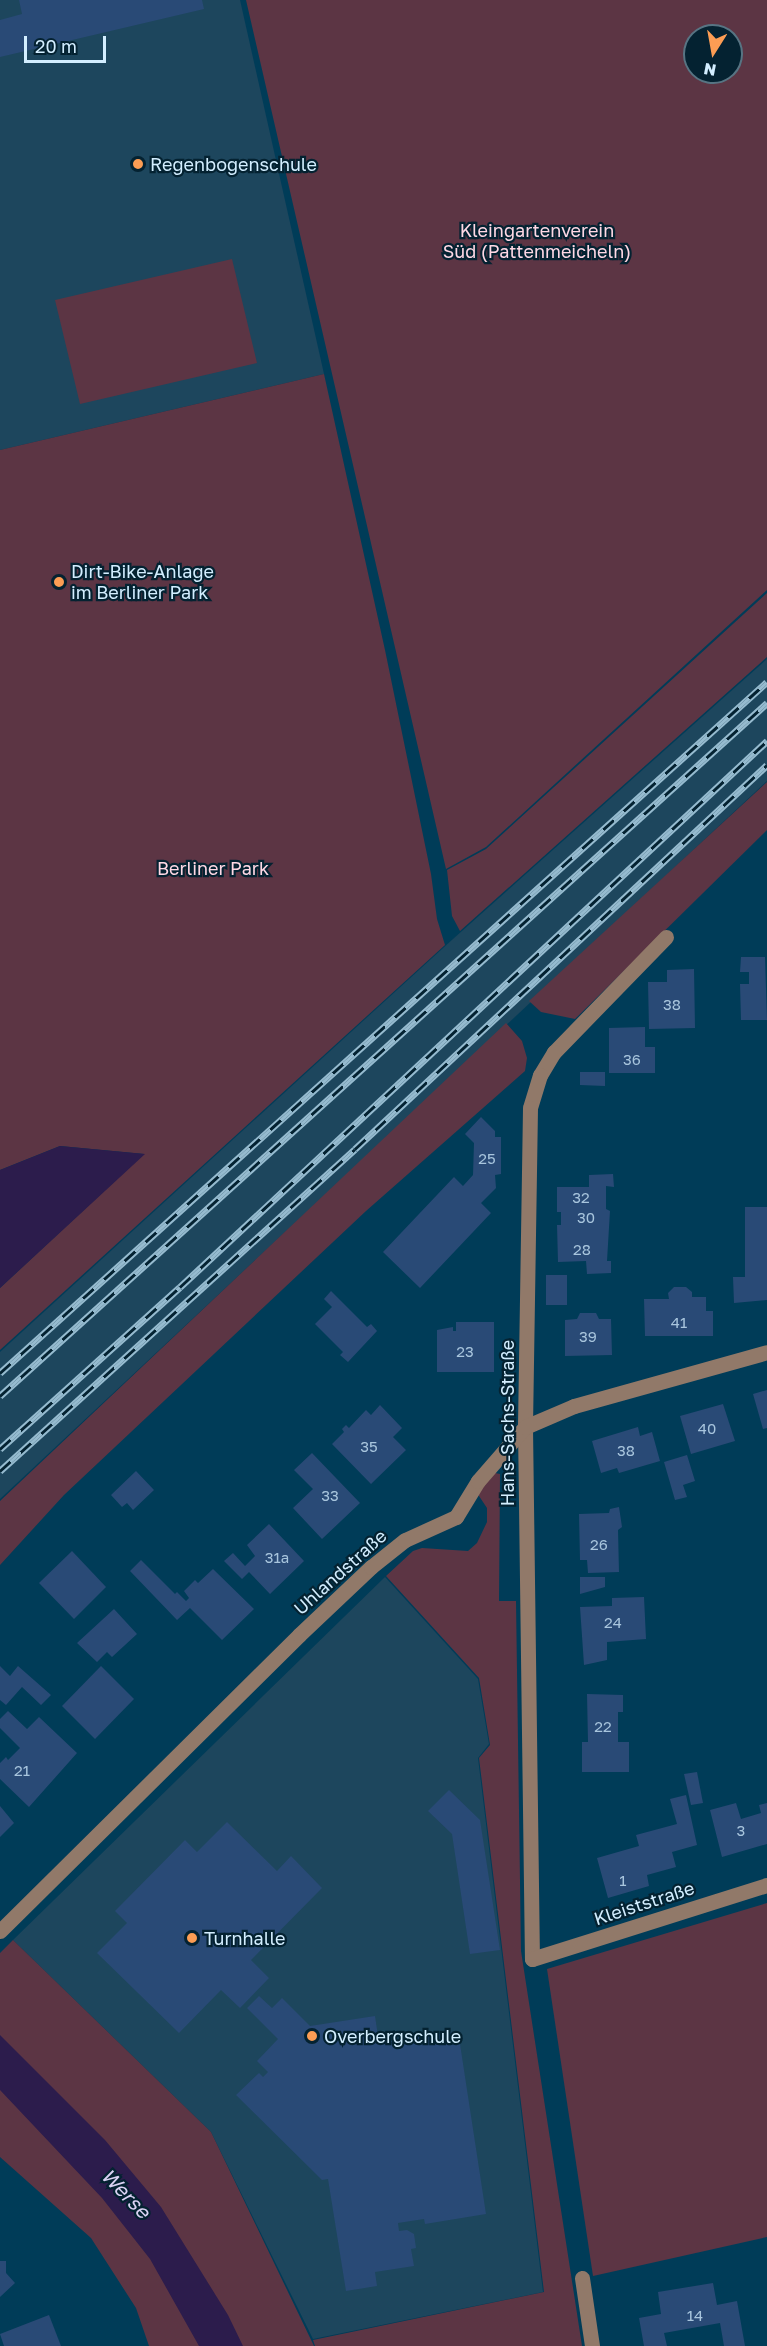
<!DOCTYPE html>
<html>
<head>
<meta charset="utf-8">
<style>
	body { margin:0 }
	#map { position:relative; width:767px; height:2346px; overflow:hidden; background:#003c58; font-family:"Golos Text",sans-serif }
	div>[style] { position:absolute }
	.built>* { inset:0; background:#1d465d }
	.green>* { inset:0; background:#5c3544 }
	.water>* { inset:0; background:#2c1c4c }
	.building>* { inset:0; background:#294a76 }
	.minor>* { height:15px; margin:-7.5px; padding:0 7.5px; transform-origin:7.5px; border-radius:7.5px; background:#917969 }
	.rail>* { height:7px; margin-top:-3.5px; transform-origin:0; background:repeating-linear-gradient(90deg,#042231 0 14px,#96bbcf 0 28px); box-sizing:border-box; border-block:2px solid #96bbcf }
	.dots>* { width:16px; height:16px; translate:-50% -50%; box-sizing:border-box; border:3px solid #042231; border-radius:50% }
	span { translate:-50% -50%; white-space:nowrap; text-align:center; line-height:1.15; -webkit-text-stroke:4.5px #042231; paint-order:stroke }
	.number-label { font-size:15px; color:#a8c5dd }
	.number-label span { -webkit-text-stroke-width:0 }
	.poi-label { font-size:18px; color:#d3eeff }
	.left { translate:0 -50%; text-align:left }
	.park-label { font-size:18px; color:#ffd8e5 }
	.street-label { font-size:18px; color:#d3eeff }
	.water-label { font-size:20px; color:#dad2f3; font-style:italic }
	.north { position:absolute; left:683px; top:24px; width:60px; height:60px; box-sizing:border-box; background:#042231; border:2px solid #577483; border-radius:50%; rotate:191deg; font-size:16px; font-weight:700; line-height:24px; text-align:center; color:#d3eeff }
	.north::after { content:''; display:block; margin:auto; width:21px; height:27px; background:#fc9d54; clip-path:polygon(50% 0,100% 100%,50% 72%,0 100%) }
	.scale { position:absolute; left:24px; top:36px; width:82px; height:27px; box-sizing:border-box; border:3px solid #d3eeff; border-top:0; padding-left:8px; font-size:18px; line-height:21px; white-space:nowrap; color:#d3eeff; -webkit-text-stroke:4px #042231; paint-order:stroke }
</style>
</head>
<body>
<div id="map">
	<div class="built">
		<div style="clip-path:polygon(0 0,240px 0,324px 374px,0 450px)"></div>
		<div style="clip-path:polygon(767px 659px,767px 781px,0 1499px,0 1352px,453px 939px)"></div>
		<div style="clip-path:polygon(385px 1577px,478px 1679px,489px 1744px,478px 1758px,543px 2292px,313px 2339px,211px 2132px,13px 1940px)"></div>
	</div>
	<div class="green">
		<div style="clip-path:polygon(evenodd,246px 0,767px 0,767px 590px,486px 847px,446px 869px,246px 0,695px 36px,731px 36px,731px 72px,695px 72px,695px 36px)"></div>
		<div style="clip-path:polygon(232px 259px,257px 363px,80px 404px,55px 300px)"></div>
		<div style="clip-path:polygon(324px 374px,385px 650px,431px 874px,437px 919px,445px 945px,0 1350px,0 1288px,144px 1154px,60px 1146px,0 1170px,0 450px)"></div>
		<div style="clip-path:polygon(767px 593px,767px 657px,460px 931px,452px 916px,447px 870px,486px 849px)"></div>
		<div style="clip-path:polygon(767px 782px,767px 830px,575px 1019px,541px 1012px,529px 1001px)"></div>
		<div style="clip-path:polygon(506px 1023px,522px 1041px,527px 1058px,525px 1071px,366px 1211px,64px 1495px,0 1565px,0 1501px)"></div>
		<div style="clip-path:polygon(495px 1473px,500px 1474px,499px 1601px,516px 1601px,521px 1951px,582px 2346px,315px 2346px,313px 2340px,544px 2292px,479px 1758px,490px 1745px,479px 1678px,386px 1576px,413px 1551px,422px 1548px,468px 1551px,477px 1543px,487px 1522px,487px 1508px,477px 1493px)"></div>
		<div style="clip-path:polygon(767px 1903px,767px 2237px,593px 2276px,547px 1969px)"></div>
		<div style="clip-path:polygon(13px 1940px,211px 2132px,314px 2346px,149px 2346px,136px 2308px,91px 2238px,0 2157px,0 1953px)"></div>
	</div>
	<div class="water">
		<div style="clip-path:polygon(60px 1146px,145px 1154px,0 1288px,0 1170px)"></div>
		<div style="clip-path:polygon(0 2035px,105px 2140px,161px 2207px,228px 2315px,243px 2346px,199px 2346px,150px 2259px,102px 2198px,0 2090px)"></div>
	</div>
	<div class="building">
		<div style="clip-path:polygon(19px 0,202px 0,204px 9px,0 57px,0 20px,22px 14px)"></div>
		<div style="clip-path:polygon(741px 957px,765px 957px,767px 1020px,741px 1020px,740px 984px,749px 984px,749px 972px,740px 972px)"></div>
		<div style="clip-path:polygon(694px 969px,695px 1028px,649px 1029px,648px 982px,667px 982px,667px 970px)"></div>
		<div style="clip-path:polygon(645px 1027px,645px 1047px,655px 1047px,655px 1073px,609px 1073px,609px 1028px)"></div>
		<div style="clip-path:polygon(580px 1072px,605px 1072px,605px 1086px,580px 1085px)"></div>
		<div style="clip-path:polygon(481px 1117px,495px 1131px,495px 1137px,501px 1137px,501px 1174px,495px 1175px,496px 1188px,481px 1203px,491px 1213px,420px 1288px,383px 1252px,454px 1177px,463px 1186px,473px 1175px,474px 1143px,465px 1134px)"></div>
		<div style="clip-path:polygon(613px 1174px,614px 1187px,606px 1186px,606px 1209px,610px 1211px,607px 1261px,611px 1261px,611px 1273px,587px 1274px,586px 1261px,558px 1262px,557px 1225px,561px 1225px,561px 1212px,557px 1212px,557px 1187px,589px 1187px,589px 1175px)"></div>
		<div style="clip-path:polygon(745px 1207px,767px 1207px,767px 1300px,734px 1303px,733px 1277px,745px 1277px)"></div>
		<div style="clip-path:polygon(546px 1275px,567px 1275px,567px 1305px,546px 1305px)"></div>
		<div style="clip-path:polygon(674px 1287px,686px 1287px,692px 1292px,692px 1297px,706px 1297px,706px 1311px,713px 1311px,713px 1336px,645px 1336px,644px 1299px,669px 1299px,668px 1293px)"></div>
		<div style="clip-path:polygon(331px 1291px,367px 1327px,371px 1324px,377px 1331px,348px 1362px,340px 1355px,343px 1352px,315px 1324px,332px 1307px,324px 1299px)"></div>
		<div style="clip-path:polygon(580px 1313px,596px 1313px,599px 1319px,611px 1319px,612px 1355px,565px 1356px,565px 1320px,577px 1319px)"></div>
		<div style="clip-path:polygon(456px 1322px,494px 1322px,494px 1372px,437px 1372px,437px 1330px,453px 1327px,453px 1331px,456px 1331px)"></div>
		<div style="clip-path:polygon(767px 1390px,767px 1428px,763px 1429px,753px 1394px)"></div>
		<div style="clip-path:polygon(723px 1404px,735px 1441px,691px 1454px,680px 1416px)"></div>
		<div style="clip-path:polygon(380px 1405px,402px 1428px,393px 1437px,406px 1450px,371px 1484px,332px 1444px,344px 1432px,342px 1429px,346px 1425px,349px 1428px,366px 1410px,371px 1415px)"></div>
		<div style="clip-path:polygon(638px 1427px,640px 1436px,652px 1432px,660px 1461px,619px 1473px,617px 1468px,601px 1473px,592px 1441px)"></div>
		<div style="clip-path:polygon(312px 1453px,360px 1503px,322px 1539px,293px 1508px,313px 1489px,294px 1470px)"></div>
		<div style="clip-path:polygon(687px 1455px,695px 1481px,683px 1485px,687px 1497px,675px 1500px,664px 1462px)"></div>
		<div style="clip-path:polygon(136px 1471px,154px 1490px,133px 1510px,127px 1503px,122px 1507px,111px 1495px)"></div>
		<div style="clip-path:polygon(619px 1507px,622px 1527px,618px 1530px,619px 1572px,588px 1573px,587px 1560px,580px 1560px,579px 1514px,609px 1513px,610px 1509px)"></div>
		<div style="clip-path:polygon(269px 1524px,304px 1561px,270px 1594px,249px 1572px,242px 1579px,224px 1561px,233px 1553px,245px 1566px,255px 1556px,247px 1545px)"></div>
		<div style="clip-path:polygon(72px 1551px,106px 1587px,74px 1619px,39px 1583px)"></div>
		<div style="clip-path:polygon(141px 1560px,175px 1594px,177px 1592px,186px 1601px,189px 1598px,184px 1591px,195px 1580px,198px 1583px,213px 1569px,254px 1609px,222px 1640px,190px 1608px,177px 1620px,130px 1571px)"></div>
		<div style="clip-path:polygon(580px 1577px,605px 1577px,605px 1587px,580px 1594px)"></div>
		<div style="clip-path:polygon(644px 1597px,646px 1639px,607px 1642px,607px 1660px,584px 1665px,580px 1607px,612px 1606px,612px 1598px)"></div>
		<div style="clip-path:polygon(114px 1609px,137px 1634px,112px 1657px,107px 1652px,97px 1662px,77px 1643px)"></div>
		<div style="clip-path:polygon(0 1666px,10px 1676px,18px 1666px,51px 1695px,41px 1705px,22px 1687px,6px 1705px,0 1700px)"></div>
		<div style="clip-path:polygon(101px 1666px,134px 1699px,95px 1739px,62px 1706px)"></div>
		<div style="clip-path:polygon(587px 1694px,623px 1695px,623px 1712px,618px 1712px,618px 1742px,629px 1742px,629px 1772px,582px 1772px,582px 1742px,588px 1742px)"></div>
		<div style="clip-path:polygon(8px 1711px,27px 1729px,39px 1717px,77px 1753px,29px 1807px,0 1779px,0 1763px,6px 1757px,8px 1760px,20px 1748px,0 1728px,0 1719px)"></div>
		<div style="clip-path:polygon(697px 1772px,703px 1803px,691px 1805px,684px 1774px)"></div>
		<div style="clip-path:polygon(449px 1790px,480px 1820px,500px 1950px,470px 1954px,452px 1834px,428px 1811px)"></div>
		<div style="clip-path:polygon(686px 1795px,697px 1845px,672px 1852px,676px 1867px,647px 1875px,649px 1886px,608px 1898px,597px 1858px,639px 1846px,636px 1835px,677px 1824px,670px 1799px)"></div>
		<div style="clip-path:polygon(736px 1803px,741px 1819px,761px 1813px,759px 1805px,767px 1803px,767px 1844px,722px 1857px,710px 1810px)"></div>
		<div style="clip-path:polygon(0 1806px,14px 1823px,0 1837px)"></div>
		<div style="clip-path:polygon(227px 1822px,277px 1871px,291px 1856px,322px 1888px,251px 1960px,269px 1978px,240px 2008px,221px 1990px,179px 2033px,97px 1953px,127px 1923px,115px 1911px,185px 1840px,197px 1852px)"></div>
		<div style="clip-path:polygon(259px 1996px,272px 2008px,282px 1998px,310px 2026px,375px 2016px,379px 2043px,458px 2031px,486px 2214px,425px 2224px,424px 2219px,398px 2223px,399px 2231px,407px 2230px,414px 2234px,416px 2248px,411px 2249px,414px 2266px,375px 2272px,377px 2286px,346px 2291px,328px 2179px,322px 2180px,236px 2095px,259px 2073px,263px 2077px,268px 2072px,257px 2061px,278px 2039px,247px 2008px)"></div>
		<div style="clip-path:polygon(0 2261px,6px 2261px,6px 2273px,15px 2283px,0 2297px)"></div>
		<div style="clip-path:polygon(713px 2283px,717px 2305px,737px 2301px,745px 2346px,724px 2346px,720px 2323px,664px 2333px,667px 2346px,644px 2346px,639px 2318px,661px 2314px,658px 2292px)"></div>
		<div style="clip-path:polygon(49px 2315px,61px 2346px,4px 2346px,0 2334px)"></div>
	</div>
	<div class="minor">
		<div style="left:666px;top:937px;width:161px;rotate:134.2deg"></div>
		<div style="left:554px;top:1052px;width:27px;rotate:121deg"></div>
		<div style="left:540px;top:1075px;width:34px;rotate:107deg"></div>
		<div style="left:530px;top:1108px;width:319px;rotate:90.9deg"></div>
		<div style="left:525px;top:1427px;width:532px;rotate:89.25deg"></div>
		<div style="left:532px;top:1959px;width:246px;rotate:-17.5deg"></div>
		<div style="left:0;top:1931px;width:421px;rotate:-44.7deg"></div>
		<div style="left:299px;top:1635px;width:99px;rotate:-43.4deg"></div>
		<div style="left:371px;top:1567px;width:43px;rotate:-38.5deg"></div>
		<div style="left:405px;top:1540px;width:56px;rotate:-24.3deg"></div>
		<div style="left:456px;top:1517px;width:42px;rotate:-58.6deg"></div>
		<div style="left:478px;top:1481px;width:72px;rotate:-49deg"></div>
		<div style="left:525px;top:1427px;width:53px;rotate:-23.2deg"></div>
		<div style="left:574px;top:1406px;width:200px;rotate:-15.6deg"></div>
		<div style="left:582px;top:2278px;width:69px;rotate:81.6deg"></div>
	</div>
	<div class="rail">
		<div style="left:0;top:1373px;width:1032px;rotate:-42.02deg"></div>
		<div style="left:0;top:1396px;width:1034px;rotate:-42.1deg"></div>
		<div style="left:0;top:1449px;width:242px;rotate:-42deg"></div>
		<div style="left:180px;top:1287px;width:802px;rotate:-42.93deg"></div>
		<div style="left:0;top:1471px;width:479px;rotate:-42.2deg"></div>
		<div style="left:355px;top:1149px;width:563px;rotate:-42.99deg"></div>
	</div>
	<div class="dots">
		<div style="left:138px;top:164px;background:#fc9d54"></div>
		<div style="left:59px;top:582px;background:#fc9d54"></div>
		<div style="left:192px;top:1938px;background:#fc9d54"></div>
		<div style="left:312px;top:2036px;background:#fc9d54"></div>
	</div>
	<div class="number-label">
		<span style="left:672px;top:1005px">38</span>
		<span style="left:632px;top:1060px">36</span>
		<span style="left:487px;top:1159px">25</span>
		<span style="left:581px;top:1198px">32</span>
		<span style="left:586px;top:1218px">30</span>
		<span style="left:582px;top:1250px">28</span>
		<span style="left:679px;top:1323px">41</span>
		<span style="left:588px;top:1337px">39</span>
		<span style="left:465px;top:1352px">23</span>
		<span style="left:707px;top:1429px">40</span>
		<span style="left:369px;top:1447px">35</span>
		<span style="left:626px;top:1451px">38</span>
		<span style="left:330px;top:1496px">33</span>
		<span style="left:599px;top:1545px">26</span>
		<span style="left:277px;top:1558px">31a</span>
		<span style="left:613px;top:1623px">24</span>
		<span style="left:603px;top:1727px">22</span>
		<span style="left:22px;top:1771px">21</span>
		<span style="left:741px;top:1831px">3</span>
		<span style="left:623px;top:1881px">1</span>
		<span style="left:695px;top:2316px">14</span>
	</div>
	<div class="poi-label">
		<span class="left" style="left:150px;top:164px">Regenbogenschule</span>
		<span class="left" style="left:71px;top:582px">Dirt-Bike-Anlage<br>im Berliner Park</span>
		<span class="left" style="left:204px;top:1938px">Turnhalle</span>
		<span class="left" style="left:324px;top:2036px">Overbergschule</span>
	</div>
	<div class="park-label">
		<span style="left:537px;top:241px">Kleingartenverein<br>Süd (Pattenmeicheln)</span>
		<span style="left:213px;top:868px">Berliner Park</span>
	</div>
	<div class="street-label">
		<span style="left:507px;top:1423px;rotate:-90deg">Hans-Sachs-Straße</span>
		<span style="left:340px;top:1572px;rotate:-42deg">Uhlandstraße</span>
		<span style="left:644px;top:1903px;rotate:-18deg">Kleiststraße</span>
	</div>
	<div class="water-label">
		<span style="left:126px;top:2193px;rotate:46deg">Werse</span>
	</div>
	<div class="north">N</div>
	<div class="scale">20 m</div>
</div>
</body>
</html>
